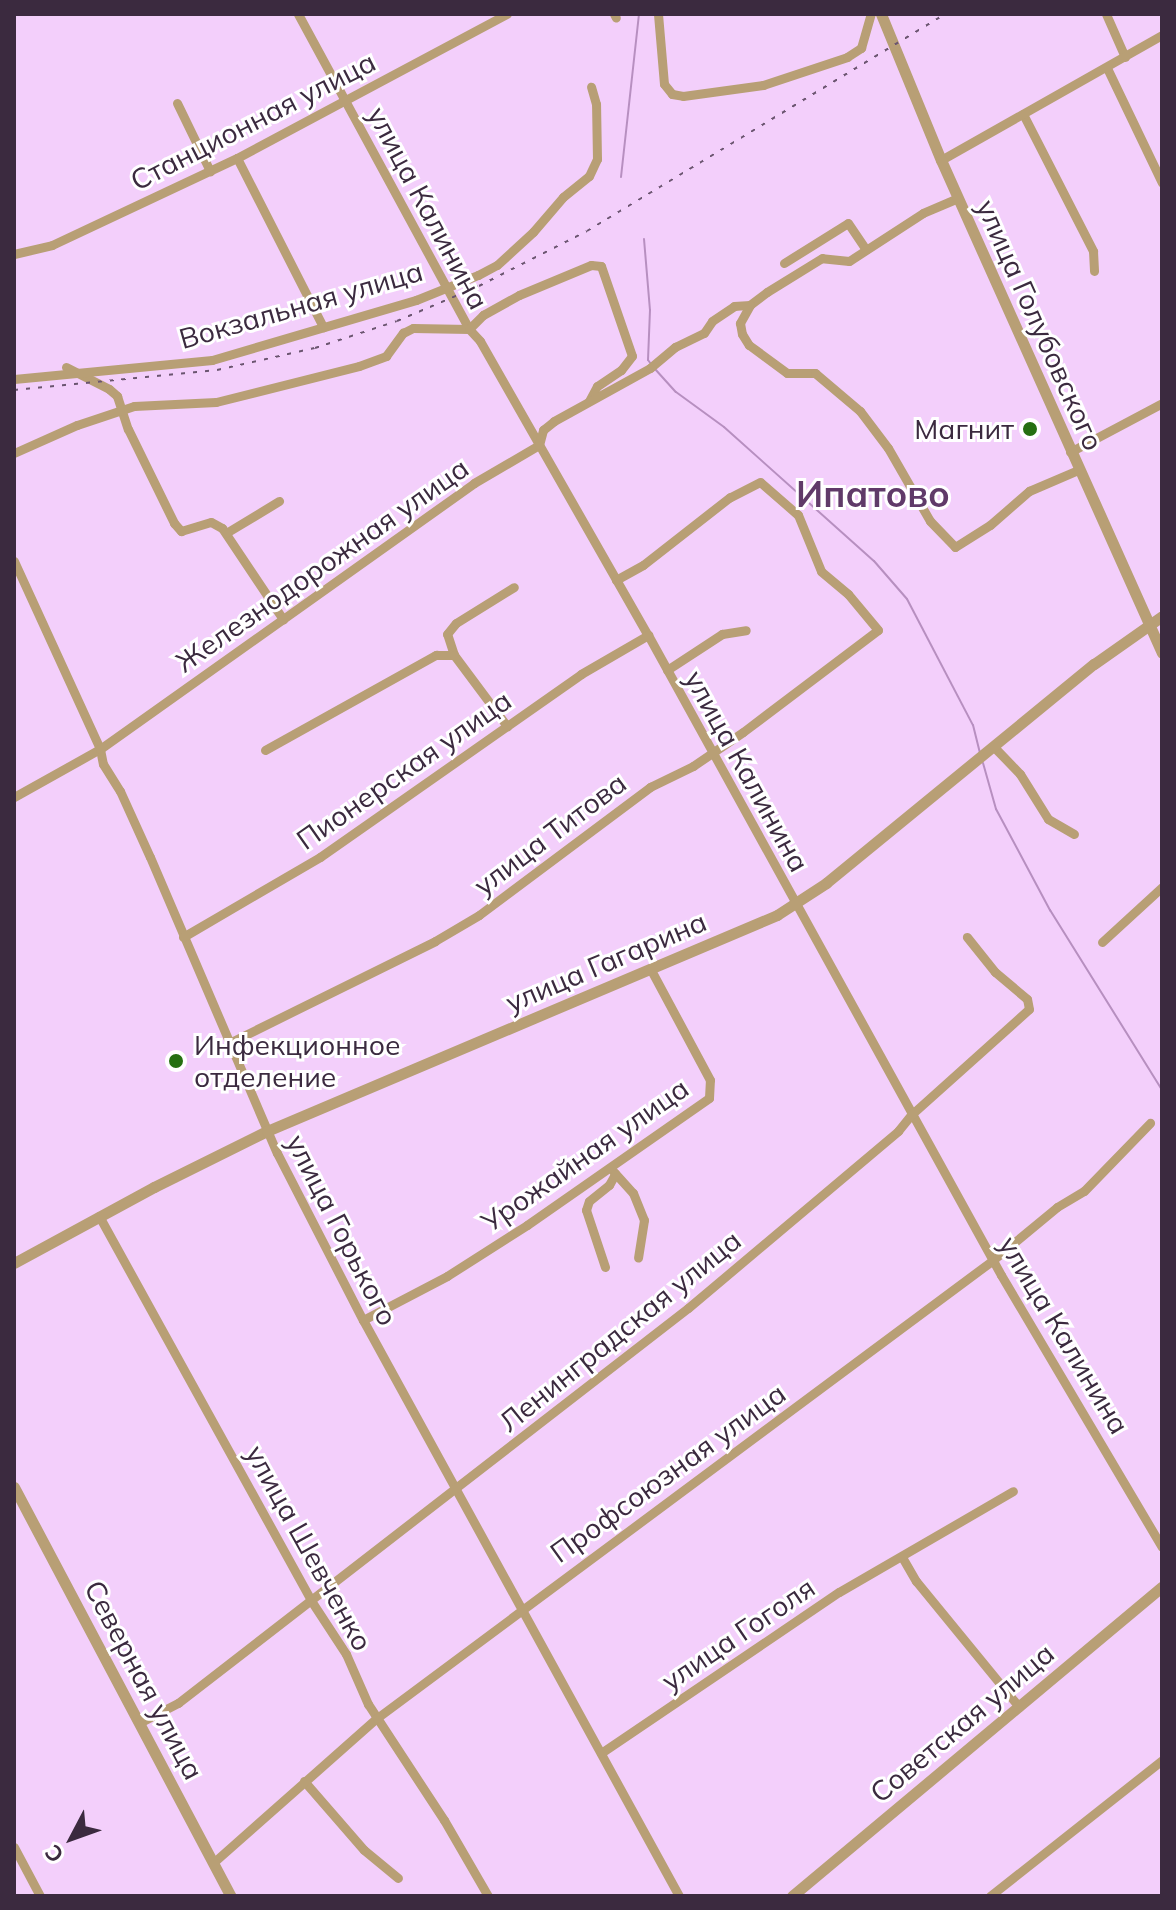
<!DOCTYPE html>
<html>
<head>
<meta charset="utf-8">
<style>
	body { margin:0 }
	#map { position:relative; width:1176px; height:1910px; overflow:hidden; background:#f3cffb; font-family:Mulish,sans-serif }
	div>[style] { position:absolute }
	.stream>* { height:2px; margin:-1px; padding:0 1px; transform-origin:1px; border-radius:1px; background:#b78fc0 }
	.minor>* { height:9px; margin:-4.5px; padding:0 4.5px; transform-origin:4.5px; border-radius:4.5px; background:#b89f75 }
	.tertiary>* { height:11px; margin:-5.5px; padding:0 5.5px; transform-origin:5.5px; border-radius:5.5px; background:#b89f75 }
	.rail>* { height:2px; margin-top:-1px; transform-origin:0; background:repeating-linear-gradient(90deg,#6b5570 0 4px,transparent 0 12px) }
	.dots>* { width:22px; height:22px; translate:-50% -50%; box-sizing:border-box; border:4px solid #fff; border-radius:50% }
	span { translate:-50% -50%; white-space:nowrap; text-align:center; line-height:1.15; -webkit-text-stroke:6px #fff; paint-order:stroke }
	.street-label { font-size:28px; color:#3b2a3f }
	.poi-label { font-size:28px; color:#3b2a3f }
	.right { translate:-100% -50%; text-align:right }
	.left { translate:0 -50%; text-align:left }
	.district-label { font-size:36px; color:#603a69; font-weight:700 }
	.frame { position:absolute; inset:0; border:16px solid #3b2a3f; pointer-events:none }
	.north { position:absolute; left:32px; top:1798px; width:80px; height:80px; -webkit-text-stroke:6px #fff; paint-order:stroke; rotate:229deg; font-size:22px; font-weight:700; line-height:32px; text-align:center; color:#3b2a3f }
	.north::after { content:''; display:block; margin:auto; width:28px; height:36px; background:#3b2a3f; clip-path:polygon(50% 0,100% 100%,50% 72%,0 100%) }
</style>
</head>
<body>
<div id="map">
	<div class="stream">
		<div style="left:621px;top:177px;width:164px;rotate:-83.7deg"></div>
		<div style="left:644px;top:239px;width:71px;rotate:85.2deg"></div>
		<div style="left:650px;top:310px;width:50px;rotate:92.3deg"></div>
		<div style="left:648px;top:360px;width:5px;rotate:53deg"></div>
		<div style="left:655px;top:369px;width:31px;rotate:48deg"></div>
		<div style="left:676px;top:392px;width:59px;rotate:36.1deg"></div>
		<div style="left:724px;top:427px;width:201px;rotate:41.8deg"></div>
		<div style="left:874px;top:561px;width:50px;rotate:49deg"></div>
		<div style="left:907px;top:599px;width:142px;rotate:62.4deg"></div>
		<div style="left:973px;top:725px;width:29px;rotate:76deg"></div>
		<div style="left:983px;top:763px;width:48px;rotate:74.2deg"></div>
		<div style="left:996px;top:809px;width:115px;rotate:61.9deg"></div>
		<div style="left:1050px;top:910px;width:212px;rotate:58.1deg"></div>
	</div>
	<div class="minor">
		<div style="left:298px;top:14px;width:358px;rotate:61.5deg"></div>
		<div style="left:469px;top:329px;width:16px;rotate:47deg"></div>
		<div style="left:480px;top:341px;width:339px;rotate:60.3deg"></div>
		<div style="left:648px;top:635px;width:731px;rotate:61.12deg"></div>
		<div style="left:1001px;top:1275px;width:316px;rotate:59.4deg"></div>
		<div style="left:614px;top:14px;width:4px;rotate:63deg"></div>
		<div style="left:658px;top:14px;width:70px;rotate:85.1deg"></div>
		<div style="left:664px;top:84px;width:13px;rotate:51deg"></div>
		<div style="left:672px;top:94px;width:11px;rotate:10deg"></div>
		<div style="left:683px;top:96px;width:81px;rotate:-7.8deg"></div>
		<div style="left:763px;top:85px;width:89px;rotate:-18.4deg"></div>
		<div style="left:847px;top:57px;width:17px;rotate:-33deg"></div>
		<div style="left:861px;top:48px;width:35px;rotate:-74deg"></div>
		<div style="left:1106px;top:14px;width:47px;rotate:66.2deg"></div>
		<div style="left:1107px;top:68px;width:127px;rotate:64.4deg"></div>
		<div style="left:177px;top:103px;width:76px;rotate:64.1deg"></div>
		<div style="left:1023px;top:114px;width:154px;rotate:62.9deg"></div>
		<div style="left:1093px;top:251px;width:20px;rotate:87deg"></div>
		<div style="left:237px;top:158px;width:190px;rotate:63deg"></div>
		<div style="left:941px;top:160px;width:254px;rotate:-29.5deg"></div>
		<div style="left:958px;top:198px;width:38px;rotate:157deg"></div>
		<div style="left:923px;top:213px;width:88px;rotate:147deg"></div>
		<div style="left:849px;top:261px;width:27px;rotate:-174deg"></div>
		<div style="left:822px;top:258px;width:65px;rotate:148.3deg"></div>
		<div style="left:767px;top:292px;width:21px;rotate:143deg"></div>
		<div style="left:750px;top:305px;width:21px;rotate:119deg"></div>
		<div style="left:740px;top:323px;width:11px;rotate:80deg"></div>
		<div style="left:742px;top:334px;width:13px;rotate:58deg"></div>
		<div style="left:749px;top:345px;width:47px;rotate:36.4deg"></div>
		<div style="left:787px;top:373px;width:28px"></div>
		<div style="left:815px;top:373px;width:59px;rotate:40.2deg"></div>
		<div style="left:860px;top:411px;width:46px;rotate:52.9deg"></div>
		<div style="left:888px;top:448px;width:84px;rotate:60.1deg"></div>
		<div style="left:930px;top:521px;width:36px;rotate:46deg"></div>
		<div style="left:955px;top:547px;width:41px;rotate:-32.2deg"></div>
		<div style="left:990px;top:525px;width:52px;rotate:-41.1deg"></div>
		<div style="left:1029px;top:491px;width:53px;rotate:-23.2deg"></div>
		<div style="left:14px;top:254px;width:39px;rotate:-13deg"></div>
		<div style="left:52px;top:245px;width:204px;rotate:-25.2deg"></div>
		<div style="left:237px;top:158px;width:306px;rotate:-28.1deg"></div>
		<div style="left:784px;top:263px;width:75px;rotate:-32deg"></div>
		<div style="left:848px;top:223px;width:32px;rotate:56deg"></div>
		<div style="left:66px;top:367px;width:48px;rotate:27.1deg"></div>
		<div style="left:109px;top:389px;width:11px;rotate:41deg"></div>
		<div style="left:117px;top:396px;width:35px;rotate:72deg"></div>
		<div style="left:128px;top:429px;width:105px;rotate:63.9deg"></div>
		<div style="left:174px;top:523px;width:11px;rotate:49deg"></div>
		<div style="left:181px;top:531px;width:31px;rotate:-17deg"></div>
		<div style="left:211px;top:522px;width:13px;rotate:29deg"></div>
		<div style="left:222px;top:528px;width:110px;rotate:56.2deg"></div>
		<div style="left:14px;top:379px;width:199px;rotate:-5.5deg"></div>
		<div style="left:212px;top:360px;width:213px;rotate:-16.4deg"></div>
		<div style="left:416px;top:300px;width:67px;rotate:-22deg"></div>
		<div style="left:478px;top:275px;width:21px;rotate:-28deg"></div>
		<div style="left:497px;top:265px;width:49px;rotate:-42.5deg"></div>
		<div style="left:533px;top:232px;width:46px;rotate:-49.4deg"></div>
		<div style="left:563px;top:197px;width:33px;rotate:-39deg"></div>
		<div style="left:589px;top:176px;width:19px;rotate:-65deg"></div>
		<div style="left:597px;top:159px;width:55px;rotate:-91deg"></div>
		<div style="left:596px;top:104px;width:18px;rotate:-106deg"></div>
		<div style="left:1070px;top:452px;width:104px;rotate:-28deg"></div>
		<div style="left:14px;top:453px;width:69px;rotate:-24deg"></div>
		<div style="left:77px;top:425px;width:60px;rotate:-18.4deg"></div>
		<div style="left:134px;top:406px;width:82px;rotate:-2.8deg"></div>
		<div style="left:216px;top:402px;width:147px;rotate:-14.1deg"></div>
		<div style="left:359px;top:366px;width:29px;rotate:-20deg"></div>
		<div style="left:386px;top:356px;width:29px;rotate:-54deg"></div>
		<div style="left:403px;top:333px;width:11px;rotate:-27deg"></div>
		<div style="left:413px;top:328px;width:56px;rotate:1deg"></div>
		<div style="left:469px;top:329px;width:20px;rotate:-45deg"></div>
		<div style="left:483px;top:315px;width:41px;rotate:-29.1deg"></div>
		<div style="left:519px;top:295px;width:78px;rotate:-22.6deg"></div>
		<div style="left:591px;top:265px;width:10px;rotate:6deg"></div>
		<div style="left:601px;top:266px;width:95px;rotate:71deg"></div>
		<div style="left:632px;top:356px;width:18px;rotate:128deg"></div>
		<div style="left:621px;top:370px;width:29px;rotate:146deg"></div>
		<div style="left:597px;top:386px;width:17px;rotate:118deg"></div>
		<div style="left:226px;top:533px;width:62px;rotate:-31.1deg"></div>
		<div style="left:14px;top:561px;width:207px;rotate:65.4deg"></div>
		<div style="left:100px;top:749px;width:15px;rotate:79deg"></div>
		<div style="left:103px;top:764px;width:32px;rotate:58deg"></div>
		<div style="left:120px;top:791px;width:72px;rotate:65.6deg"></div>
		<div style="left:150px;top:857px;width:322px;rotate:66.8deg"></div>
		<div style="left:277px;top:1153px;width:188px;rotate:62.8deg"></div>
		<div style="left:363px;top:1320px;width:657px;rotate:61.25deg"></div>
		<div style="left:454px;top:655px;width:22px;rotate:-108deg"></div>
		<div style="left:447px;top:634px;width:14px;rotate:-51deg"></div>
		<div style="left:456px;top:623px;width:68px;rotate:-31.8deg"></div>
		<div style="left:667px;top:670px;width:66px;rotate:-33.2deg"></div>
		<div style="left:722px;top:634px;width:24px;rotate:-9deg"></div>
		<div style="left:993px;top:746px;width:39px;rotate:46deg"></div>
		<div style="left:1020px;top:774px;width:53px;rotate:58.1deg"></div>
		<div style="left:1048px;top:819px;width:30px;rotate:30deg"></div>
		<div style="left:265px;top:750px;width:196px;rotate:-29.1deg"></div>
		<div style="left:436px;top:655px;width:18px"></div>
		<div style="left:454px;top:655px;width:89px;rotate:53.3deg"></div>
		<div style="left:14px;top:797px;width:98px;rotate:-29.2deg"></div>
		<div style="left:100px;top:749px;width:459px;rotate:-35.4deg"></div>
		<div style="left:474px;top:483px;width:75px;rotate:-30.3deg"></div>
		<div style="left:539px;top:445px;width:16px;rotate:-75deg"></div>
		<div style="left:543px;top:430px;width:14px;rotate:-39deg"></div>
		<div style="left:554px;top:421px;width:110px;rotate:-28.9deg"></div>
		<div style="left:650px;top:368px;width:33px;rotate:-40deg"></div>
		<div style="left:675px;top:347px;width:32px;rotate:-26deg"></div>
		<div style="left:704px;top:333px;width:14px;rotate:-56deg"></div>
		<div style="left:712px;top:321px;width:27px;rotate:-34deg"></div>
		<div style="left:734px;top:306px;width:16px;rotate:-4deg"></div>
		<div style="left:183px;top:937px;width:159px;rotate:-30.3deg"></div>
		<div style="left:320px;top:857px;width:319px;rotate:-35deg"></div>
		<div style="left:581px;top:674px;width:78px;rotate:-30.2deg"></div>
		<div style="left:1102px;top:942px;width:81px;rotate:-42.5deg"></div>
		<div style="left:229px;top:1043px;width:230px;rotate:-26.3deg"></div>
		<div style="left:435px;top:941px;width:51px;rotate:-30.6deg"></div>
		<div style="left:479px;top:915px;width:214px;rotate:-36.8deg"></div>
		<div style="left:650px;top:787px;width:48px;rotate:-26deg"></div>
		<div style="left:693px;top:766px;width:60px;rotate:-34.2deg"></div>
		<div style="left:743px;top:732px;width:169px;rotate:-37.1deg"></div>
		<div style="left:878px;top:630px;width:47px;rotate:-129.8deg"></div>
		<div style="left:848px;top:594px;width:35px;rotate:-140deg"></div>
		<div style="left:821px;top:571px;width:61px;rotate:-112.3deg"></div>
		<div style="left:798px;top:515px;width:50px;rotate:-139deg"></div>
		<div style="left:760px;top:482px;width:34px;rotate:153deg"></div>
		<div style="left:730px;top:497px;width:110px;rotate:142deg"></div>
		<div style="left:643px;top:565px;width:31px;rotate:151deg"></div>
		<div style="left:613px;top:1171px;width:30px;rotate:48deg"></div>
		<div style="left:633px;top:1193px;width:29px;rotate:68deg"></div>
		<div style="left:644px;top:1220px;width:38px;rotate:99deg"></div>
		<div style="left:99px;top:1216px;width:437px;rotate:61.1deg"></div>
		<div style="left:310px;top:1599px;width:66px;rotate:56.8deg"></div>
		<div style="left:346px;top:1654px;width:55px;rotate:66.3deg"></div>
		<div style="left:368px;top:1704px;width:139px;rotate:56.8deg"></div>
		<div style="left:444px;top:1820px;width:88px;rotate:59.9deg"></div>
		<div style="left:605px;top:1267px;width:60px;rotate:-108.4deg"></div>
		<div style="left:586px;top:1210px;width:9px;rotate:-72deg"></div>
		<div style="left:589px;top:1201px;width:26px;rotate:-39deg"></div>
		<div style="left:609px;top:1185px;width:13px;rotate:-61deg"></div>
		<div style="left:363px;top:1320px;width:95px;rotate:-27.6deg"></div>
		<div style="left:447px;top:1276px;width:95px;rotate:-32.5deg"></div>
		<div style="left:527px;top:1225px;width:222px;rotate:-34.9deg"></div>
		<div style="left:709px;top:1098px;width:18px;rotate:-87deg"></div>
		<div style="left:710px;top:1080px;width:125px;rotate:-118.2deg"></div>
		<div style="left:902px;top:1557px;width:28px;rotate:60deg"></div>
		<div style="left:916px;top:1581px;width:163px;rotate:50.7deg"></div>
		<div style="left:141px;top:1722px;width:42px;rotate:-27.2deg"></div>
		<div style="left:178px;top:1703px;width:645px;rotate:-37.76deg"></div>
		<div style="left:688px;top:1308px;width:275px;rotate:-40.1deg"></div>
		<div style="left:898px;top:1131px;width:22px;rotate:-51deg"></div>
		<div style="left:912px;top:1114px;width:157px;rotate:-41.9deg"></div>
		<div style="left:1029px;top:1009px;width:10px;rotate:-101deg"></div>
		<div style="left:1027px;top:999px;width:42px;rotate:-139.8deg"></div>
		<div style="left:995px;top:972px;width:45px;rotate:-128.7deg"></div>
		<div style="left:601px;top:1753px;width:287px;rotate:-34.1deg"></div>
		<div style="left:839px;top:1592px;width:201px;rotate:-30.1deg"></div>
		<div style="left:304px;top:1781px;width:91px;rotate:49deg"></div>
		<div style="left:364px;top:1850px;width:44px;rotate:39.5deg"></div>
		<div style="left:14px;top:1847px;width:55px;rotate:62deg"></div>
		<div style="left:214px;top:1862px;width:217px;rotate:-41.5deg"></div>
		<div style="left:377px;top:1718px;width:768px;rotate:-36.63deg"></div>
		<div style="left:993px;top:1260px;width:83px;rotate:-39.6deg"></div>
		<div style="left:1057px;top:1207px;width:31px;rotate:-31deg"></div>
		<div style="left:1084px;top:1191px;width:95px;rotate:-45.9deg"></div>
		<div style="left:990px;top:1896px;width:219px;rotate:-38.3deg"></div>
	</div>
	<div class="tertiary">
		<div style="left:881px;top:14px;width:158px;rotate:67.7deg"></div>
		<div style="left:941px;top:160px;width:540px;rotate:65.85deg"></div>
		<div style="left:14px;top:1263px;width:159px;rotate:-28.5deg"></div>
		<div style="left:154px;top:1187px;width:126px;rotate:-26.4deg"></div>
		<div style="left:267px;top:1131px;width:554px;rotate:-22.95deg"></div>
		<div style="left:777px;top:915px;width:59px;rotate:-33.1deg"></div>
		<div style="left:826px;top:883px;width:346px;rotate:-39.3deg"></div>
		<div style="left:1094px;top:664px;width:83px;rotate:-35.2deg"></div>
		<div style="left:14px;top:1487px;width:463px;rotate:62.1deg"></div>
		<div style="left:792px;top:1896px;width:482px;rotate:-39.9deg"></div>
	</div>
	<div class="rail">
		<div style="left:14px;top:390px;width:204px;rotate:-5.6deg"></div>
		<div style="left:217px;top:370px;width:100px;rotate:-12.7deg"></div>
		<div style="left:315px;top:348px;width:86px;rotate:-18.2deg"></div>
		<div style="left:397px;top:321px;width:89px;rotate:-23.1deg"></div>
		<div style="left:479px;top:286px;width:121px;rotate:-27deg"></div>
		<div style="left:587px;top:231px;width:419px;rotate:-31.2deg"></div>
	</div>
	<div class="dots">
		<div style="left:1030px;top:429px;background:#256f11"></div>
		<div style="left:176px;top:1061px;background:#256f11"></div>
	</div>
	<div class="street-label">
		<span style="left:253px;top:121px;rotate:-27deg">Станционная улица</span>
		<span style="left:428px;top:208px;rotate:62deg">улица Калинина</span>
		<span style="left:301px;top:305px;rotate:-16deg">Вокзальная улица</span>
		<span style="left:1040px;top:325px;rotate:66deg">улица Голубовского</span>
		<span style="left:322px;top:565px;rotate:-35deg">Железнодорожная улица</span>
		<span style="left:404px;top:770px;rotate:-35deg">Пионерская улица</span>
		<span style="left:747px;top:771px;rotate:61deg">улица Калинина</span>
		<span style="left:550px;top:834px;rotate:-37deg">улица Титова</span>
		<span style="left:606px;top:962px;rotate:-23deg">улица Гагарина</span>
		<span style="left:585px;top:1155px;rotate:-35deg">Урожайная улица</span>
		<span style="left:342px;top:1230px;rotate:63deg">улица Горького</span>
		<span style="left:620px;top:1331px;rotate:-39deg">Ленинградская улица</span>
		<span style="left:1064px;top:1335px;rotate:59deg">улица Калинина</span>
		<span style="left:668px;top:1473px;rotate:-36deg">Профсоюзная улица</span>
		<span style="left:309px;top:1548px;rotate:61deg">улица Шевченко</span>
		<span style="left:738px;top:1634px;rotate:-34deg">улица Гоголя</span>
		<span style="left:144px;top:1680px;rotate:62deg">Северная улица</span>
		<span style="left:962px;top:1723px;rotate:-40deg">Советская улица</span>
	</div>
	<div class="poi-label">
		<span class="right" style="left:1014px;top:429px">Магнит</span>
		<span class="left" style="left:194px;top:1061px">Инфекционное<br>отделение</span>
	</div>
	<div class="district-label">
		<span style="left:873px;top:494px">Ипатово</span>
	</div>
	<div class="frame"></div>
	<div class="north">С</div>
</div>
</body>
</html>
